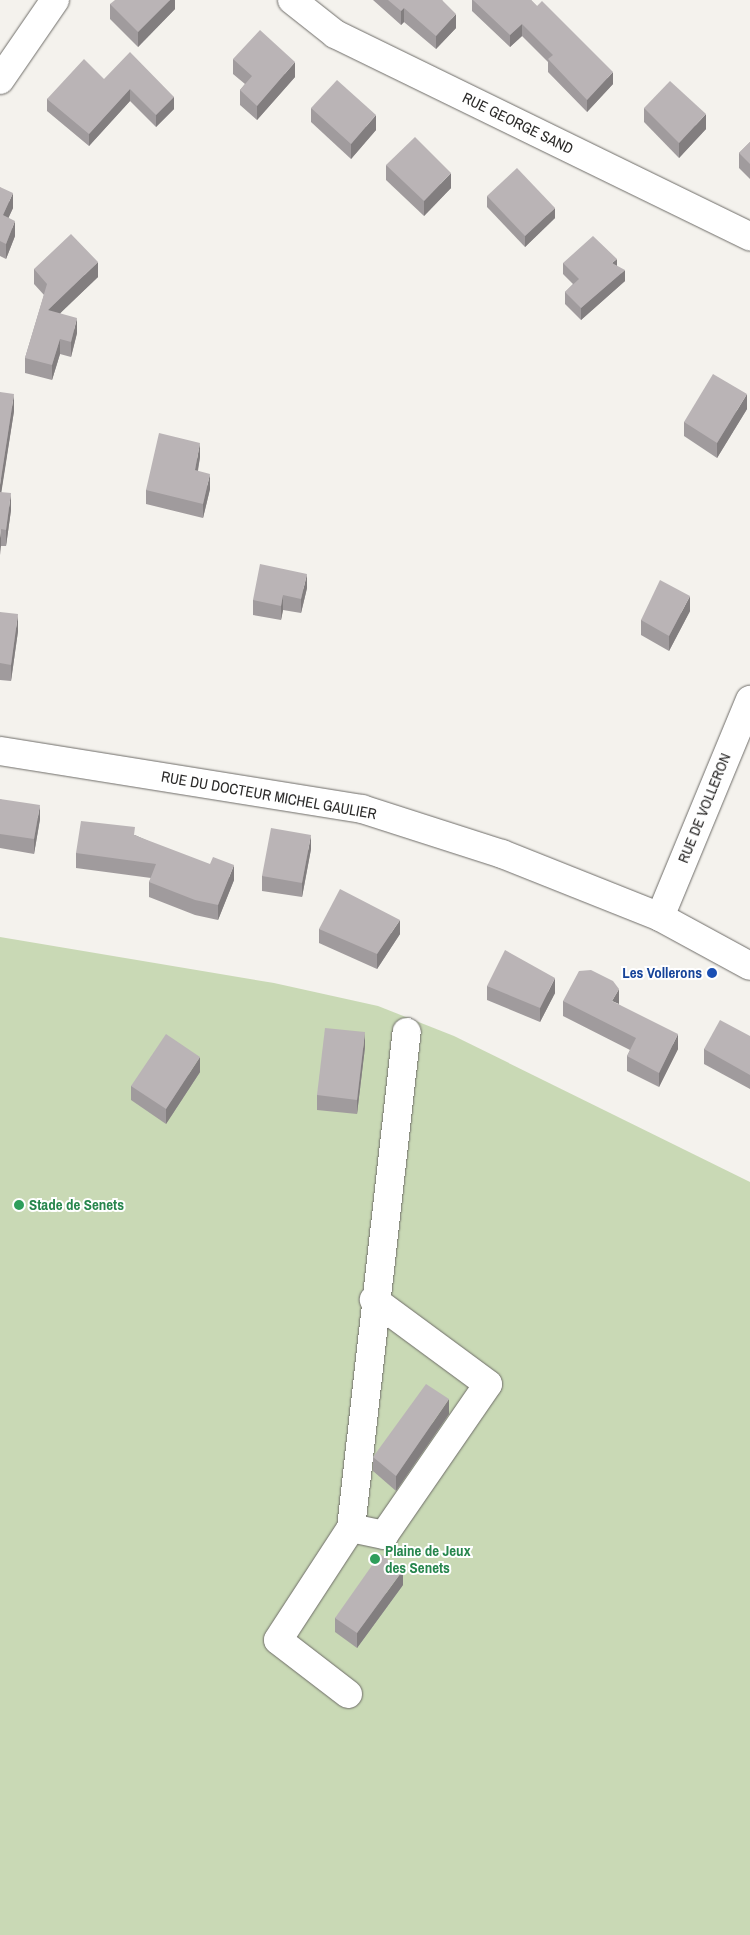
<!DOCTYPE html>
<html>
<head>
<meta charset="utf-8">
<style>
	body { margin:0 }
	#map { position:relative; width:750px; height:1935px; overflow:hidden; background:#f4f2ed; font-family:"Archivo Narrow",sans-serif }
	div>[style] { position:absolute }
	.green>* { inset:0; background:#c9d9b5 }
	.roads { filter:drop-shadow(0 0 1px #6e6c68) drop-shadow(0 0 1px #6e6c68) }
	.minor>* { height:28px; margin:-14px; padding:0 14px; transform-origin:14px; border-radius:14px; background:#fff }
	.wall>* { inset:0; background:#a09b9d }
	.shaded-wall>* { inset:0; background:#827e7f }
	.building>* { inset:0; background:#bab4b6 }
	.dots>* { width:14px; height:14px; translate:-50% -50%; box-sizing:border-box; border:2px solid #fff; border-radius:50% }
	span { translate:-50% -50%; white-space:nowrap; text-align:center; line-height:1.15; -webkit-text-stroke:4px #fff; paint-order:stroke }
	.street-label { font-size:15px; color:#2b2a29 }
	.transit-label { font-size:15px; color:#164399; font-weight:700 }
	.right { translate:-100% -50%; text-align:right }
	.leisure-label { font-size:15px; color:#27864d; font-weight:700 }
	.left { translate:0 -50%; text-align:left }
</style>
</head>
<body>
<div id="map">
	<div class="green">
		<div style="clip-path:polygon(0 937px,274px 983px,378px 1006px,454px 1036px,750px 1182px,750px 1935px,0 1935px)"></div>
	</div>
	<div class="roads">
		<div class="minor">
			<div style="left:292px;top:0;width:55px;rotate:38.3deg"></div>
			<div style="left:335px;top:34px;width:462px;rotate:26deg"></div>
			<div style="left:0;top:80px;width:97px;rotate:-55.5deg"></div>
			<div style="left:0;top:751px;width:367px;rotate:9.1deg"></div>
			<div style="left:362px;top:809px;width:147px;rotate:17.8deg"></div>
			<div style="left:502px;top:854px;width:170px;rotate:21.7deg"></div>
			<div style="left:660px;top:917px;width:102px;rotate:28.6deg"></div>
			<div style="left:660px;top:917px;width:235px;rotate:-67.5deg"></div>
			<div style="left:351px;top:1528px;width:34px;rotate:12deg"></div>
			<div style="left:384px;top:1535px;width:183px;rotate:-55.4deg"></div>
			<div style="left:488px;top:1384px;width:142px;rotate:-143.6deg"></div>
			<div style="left:348px;top:1694px;width:88px;rotate:-142.4deg"></div>
			<div style="left:278px;top:1640px;width:134px;rotate:-56.9deg"></div>
			<div style="left:351px;top:1528px;width:499px;rotate:-83.6deg"></div>
		</div>
	</div>
	<div class="wall">
		<div style="clip-path:polygon(175px 0,175px 9px,138px 47px,110px 19px,110px 4px)"></div>
		<div style="clip-path:polygon(373px 0,442px 0,456px 28px,436px 49px,404px 22px,401px 25px)"></div>
		<div style="clip-path:polygon(472px 0,531px 0,613px 84px,587px 112px,548px 72px,548px 62px,522px 36px,510px 47px,472px 11px)"></div>
		<div style="clip-path:polygon(233px 59px,295px 77px,257px 120px,240px 105px,240px 90px,245px 84px,233px 74px)"></div>
		<div style="clip-path:polygon(104px 79px,174px 97px,174px 109px,156px 127px,130px 101px,89px 146px,47px 111px,47px 99px)"></div>
		<div style="clip-path:polygon(311px 108px,376px 130px,351px 159px,311px 122px)"></div>
		<div style="clip-path:polygon(644px 108px,706px 129px,679px 158px,644px 122px)"></div>
		<div style="clip-path:polygon(750px 142px,750px 179px,739px 168px,739px 153px)"></div>
		<div style="clip-path:polygon(386px 165px,451px 188px,424px 216px,386px 180px)"></div>
		<div style="clip-path:polygon(0 187px,13px 208px,8px 218px,15px 236px,6px 259px,0 256px)"></div>
		<div style="clip-path:polygon(487px 196px,555px 218px,525px 247px,487px 207px)"></div>
		<div style="clip-path:polygon(563px 263px,617px 266px,625px 281px,581px 320px,565px 304px,565px 292px,573px 284px,563px 274px)"></div>
		<div style="clip-path:polygon(34px 269px,98px 277px,60px 313px,77px 333px,71px 357px,60px 354px,52px 380px,25px 373px,25px 358px,44px 295px,34px 284px)"></div>
		<div style="clip-path:polygon(0 392px,14px 411px,1px 492px,11px 510px,6px 546px,1px 546px)"></div>
		<div style="clip-path:polygon(747px 409px,717px 458px,684px 436px,684px 422px)"></div>
		<div style="clip-path:polygon(200px 457px,198px 471px,210px 489px,203px 518px,146px 504px,146px 490px)"></div>
		<div style="clip-path:polygon(307px 588px,301px 613px,283px 610px,281px 620px,253px 615px,253px 600px)"></div>
		<div style="clip-path:polygon(690px 611px,669px 651px,641px 635px,641px 620px)"></div>
		<div style="clip-path:polygon(0 612px,18px 631px,11px 681px,0 680px)"></div>
		<div style="clip-path:polygon(0 799px,40px 819px,34px 854px,0 848px)"></div>
		<div style="clip-path:polygon(135px 835px,234px 880px,218px 920px,195px 915px,149px 897px,149px 882px,151px 878px,76px 868px,76px 853px)"></div>
		<div style="clip-path:polygon(311px 849px,302px 897px,262px 891px,262px 876px)"></div>
		<div style="clip-path:polygon(319px 929px,400px 934px,377px 969px,319px 943px)"></div>
		<div style="clip-path:polygon(487px 986px,555px 993px,540px 1022px,487px 1000px)"></div>
		<div style="clip-path:polygon(563px 1001px,618px 1004px,678px 1049px,659px 1087px,627px 1071px,627px 1056px,630px 1050px,563px 1016px)"></div>
		<div style="clip-path:polygon(750px 1036px,750px 1089px,704px 1064px,704px 1049px)"></div>
		<div style="clip-path:polygon(365px 1047px,357px 1114px,317px 1110px,317px 1095px)"></div>
		<div style="clip-path:polygon(200px 1072px,166px 1124px,131px 1100px,131px 1086px)"></div>
		<div style="clip-path:polygon(449px 1414px,396px 1491px,373px 1471px,373px 1457px)"></div>
		<div style="clip-path:polygon(403px 1585px,357px 1648px,335px 1632px,335px 1618px)"></div>
	</div>
	<div class="shaded-wall">
		<div style="clip-path:polygon(170px 0,175px 0,175px 9px,138px 47px,138px 32px)"></div>
		<div style="clip-path:polygon(404px 8px,404px 22px,401px 25px,401px 11px)"></div>
		<div style="clip-path:polygon(456px 14px,456px 28px,436px 49px,436px 36px)"></div>
		<div style="clip-path:polygon(522px 24px,522px 36px,510px 47px,510px 35px)"></div>
		<div style="clip-path:polygon(295px 62px,295px 77px,257px 120px,257px 106px)"></div>
		<div style="clip-path:polygon(613px 72px,613px 84px,587px 112px,587px 100px)"></div>
		<div style="clip-path:polygon(130px 89px,130px 101px,89px 146px,89px 134px)"></div>
		<div style="clip-path:polygon(174px 97px,174px 109px,156px 127px,156px 115px)"></div>
		<div style="clip-path:polygon(706px 114px,706px 129px,679px 158px,679px 143px)"></div>
		<div style="clip-path:polygon(376px 115px,376px 130px,351px 159px,351px 144px)"></div>
		<div style="clip-path:polygon(451px 173px,451px 188px,424px 216px,424px 201px)"></div>
		<div style="clip-path:polygon(13px 193px,13px 208px,3px 230px,3px 215px)"></div>
		<div style="clip-path:polygon(555px 208px,555px 218px,525px 247px,525px 236px)"></div>
		<div style="clip-path:polygon(15px 221px,15px 236px,6px 259px,6px 244px)"></div>
		<div style="clip-path:polygon(617px 259px,617px 270px,612px 263px)"></div>
		<div style="clip-path:polygon(98px 262px,98px 277px,48px 325px,48px 310px)"></div>
		<div style="clip-path:polygon(625px 270px,625px 281px,581px 320px,581px 308px)"></div>
		<div style="clip-path:polygon(77px 318px,77px 333px,71px 357px,71px 342px)"></div>
		<div style="clip-path:polygon(60px 339px,60px 354px,52px 380px,52px 365px)"></div>
		<div style="clip-path:polygon(14px 394px,14px 411px,0 501px,0 485px)"></div>
		<div style="clip-path:polygon(747px 394px,747px 409px,717px 458px,717px 443px)"></div>
		<div style="clip-path:polygon(200px 443px,200px 457px,195px 485px,195px 470px)"></div>
		<div style="clip-path:polygon(210px 474px,210px 489px,203px 518px,203px 504px)"></div>
		<div style="clip-path:polygon(11px 493px,11px 510px,6px 546px,6px 530px)"></div>
		<div style="clip-path:polygon(1px 529px,1px 546px,0 555px,0 538px)"></div>
		<div style="clip-path:polygon(307px 574px,307px 588px,301px 613px,301px 599px)"></div>
		<div style="clip-path:polygon(283px 595px,283px 610px,281px 620px,281px 606px)"></div>
		<div style="clip-path:polygon(690px 596px,690px 611px,669px 651px,669px 636px)"></div>
		<div style="clip-path:polygon(18px 614px,18px 631px,11px 681px,11px 665px)"></div>
		<div style="clip-path:polygon(40px 805px,40px 819px,34px 854px,34px 839px)"></div>
		<div style="clip-path:polygon(311px 835px,311px 849px,302px 897px,302px 883px)"></div>
		<div style="clip-path:polygon(234px 865px,234px 880px,218px 920px,218px 905px)"></div>
		<div style="clip-path:polygon(400px 920px,400px 934px,377px 969px,377px 954px)"></div>
		<div style="clip-path:polygon(555px 978px,555px 993px,540px 1022px,540px 1008px)"></div>
		<div style="clip-path:polygon(619px 989px,619px 1004px,612px 1001px)"></div>
		<div style="clip-path:polygon(365px 1032px,365px 1047px,357px 1114px,357px 1100px)"></div>
		<div style="clip-path:polygon(678px 1034px,678px 1049px,659px 1087px,659px 1073px)"></div>
		<div style="clip-path:polygon(200px 1057px,200px 1072px,166px 1124px,166px 1109px)"></div>
		<div style="clip-path:polygon(449px 1399px,449px 1414px,396px 1491px,396px 1476px)"></div>
		<div style="clip-path:polygon(403px 1570px,403px 1585px,357px 1648px,357px 1633px)"></div>
	</div>
	<div class="building">
		<div style="clip-path:polygon(115px 0,170px 0,138px 32px,110px 4px)"></div>
		<div style="clip-path:polygon(388px 0,442px 0,456px 14px,436px 36px,404px 8px,401px 11px)"></div>
		<div style="clip-path:polygon(473px 0,531px 0,537px 6px,542px 1px,613px 72px,587px 100px,548px 59px,553px 55px,522px 24px,510px 35px)"></div>
		<div style="clip-path:polygon(260px 30px,295px 62px,257px 106px,240px 90px,252px 76px,233px 59px)"></div>
		<div style="clip-path:polygon(130px 52px,174px 97px,156px 115px,130px 89px,89px 134px,47px 99px,84px 59px,104px 79px)"></div>
		<div style="clip-path:polygon(337px 80px,376px 115px,351px 144px,311px 108px)"></div>
		<div style="clip-path:polygon(670px 81px,706px 114px,679px 143px,644px 108px)"></div>
		<div style="clip-path:polygon(415px 137px,451px 173px,424px 201px,386px 165px)"></div>
		<div style="clip-path:polygon(750px 142px,750px 164px,739px 153px)"></div>
		<div style="clip-path:polygon(517px 168px,555px 208px,525px 236px,487px 196px)"></div>
		<div style="clip-path:polygon(0 187px,13px 193px,3px 215px,15px 221px,6px 244px,0 241px)"></div>
		<div style="clip-path:polygon(71px 234px,98px 262px,48px 310px,77px 318px,71px 342px,60px 339px,52px 365px,25px 358px,47px 284px,34px 269px)"></div>
		<div style="clip-path:polygon(593px 236px,617px 259px,612px 263px,625px 270px,581px 308px,565px 292px,579px 279px,563px 263px)"></div>
		<div style="clip-path:polygon(713px 374px,747px 394px,717px 443px,684px 422px)"></div>
		<div style="clip-path:polygon(0 392px,14px 394px,0 485px)"></div>
		<div style="clip-path:polygon(159px 433px,200px 443px,195px 470px,210px 474px,203px 504px,146px 490px)"></div>
		<div style="clip-path:polygon(0 492px,11px 493px,6px 530px,1px 529px,0 538px)"></div>
		<div style="clip-path:polygon(260px 564px,307px 574px,301px 599px,283px 595px,281px 606px,253px 600px)"></div>
		<div style="clip-path:polygon(660px 580px,690px 596px,669px 636px,641px 620px)"></div>
		<div style="clip-path:polygon(0 612px,18px 614px,11px 665px,0 663px)"></div>
		<div style="clip-path:polygon(0 799px,40px 805px,34px 839px,0 834px)"></div>
		<div style="clip-path:polygon(81px 821px,135px 827px,134px 835px,210px 864px,213px 857px,234px 865px,218px 905px,195px 900px,149px 882px,156px 864px,76px 853px)"></div>
		<div style="clip-path:polygon(271px 828px,311px 835px,302px 883px,262px 876px)"></div>
		<div style="clip-path:polygon(340px 889px,400px 920px,377px 954px,319px 929px)"></div>
		<div style="clip-path:polygon(505px 950px,555px 978px,540px 1008px,487px 986px)"></div>
		<div style="clip-path:polygon(591px 970px,613px 981px,619px 989px,612px 1001px,678px 1034px,659px 1073px,627px 1056px,636px 1038px,563px 1001px,579px 971px)"></div>
		<div style="clip-path:polygon(720px 1020px,750px 1036px,750px 1075px,704px 1049px)"></div>
		<div style="clip-path:polygon(325px 1028px,365px 1032px,357px 1100px,317px 1095px)"></div>
		<div style="clip-path:polygon(166px 1034px,200px 1057px,166px 1109px,131px 1086px)"></div>
		<div style="clip-path:polygon(426px 1384px,449px 1399px,396px 1476px,373px 1457px)"></div>
		<div style="clip-path:polygon(380px 1554px,403px 1570px,357px 1633px,335px 1618px)"></div>
	</div>
	<div class="dots">
		<div style="left:712px;top:973px;background:#1a4fb4"></div>
		<div style="left:19px;top:1205px;background:#2e9e5b"></div>
		<div style="left:375px;top:1559px;background:#2e9e5b"></div>
	</div>
	<div class="street-label">
		<span style="left:518px;top:123px;rotate:26deg">RUE GEORGE SAND</span>
		<span style="left:269px;top:795px;rotate:10deg">RUE DU DOCTEUR MICHEL GAULIER</span>
		<span style="left:704px;top:808px;rotate:-68deg">RUE DE VOLLERON</span>
	</div>
	<div class="transit-label">
		<span class="right" style="left:702px;top:973px">Les Vollerons</span>
	</div>
	<div class="leisure-label">
		<span class="left" style="left:29px;top:1205px">Stade de Senets</span>
		<span class="left" style="left:385px;top:1559px">Plaine de Jeux<br>des Senets</span>
	</div>
</div>
</body>
</html>
